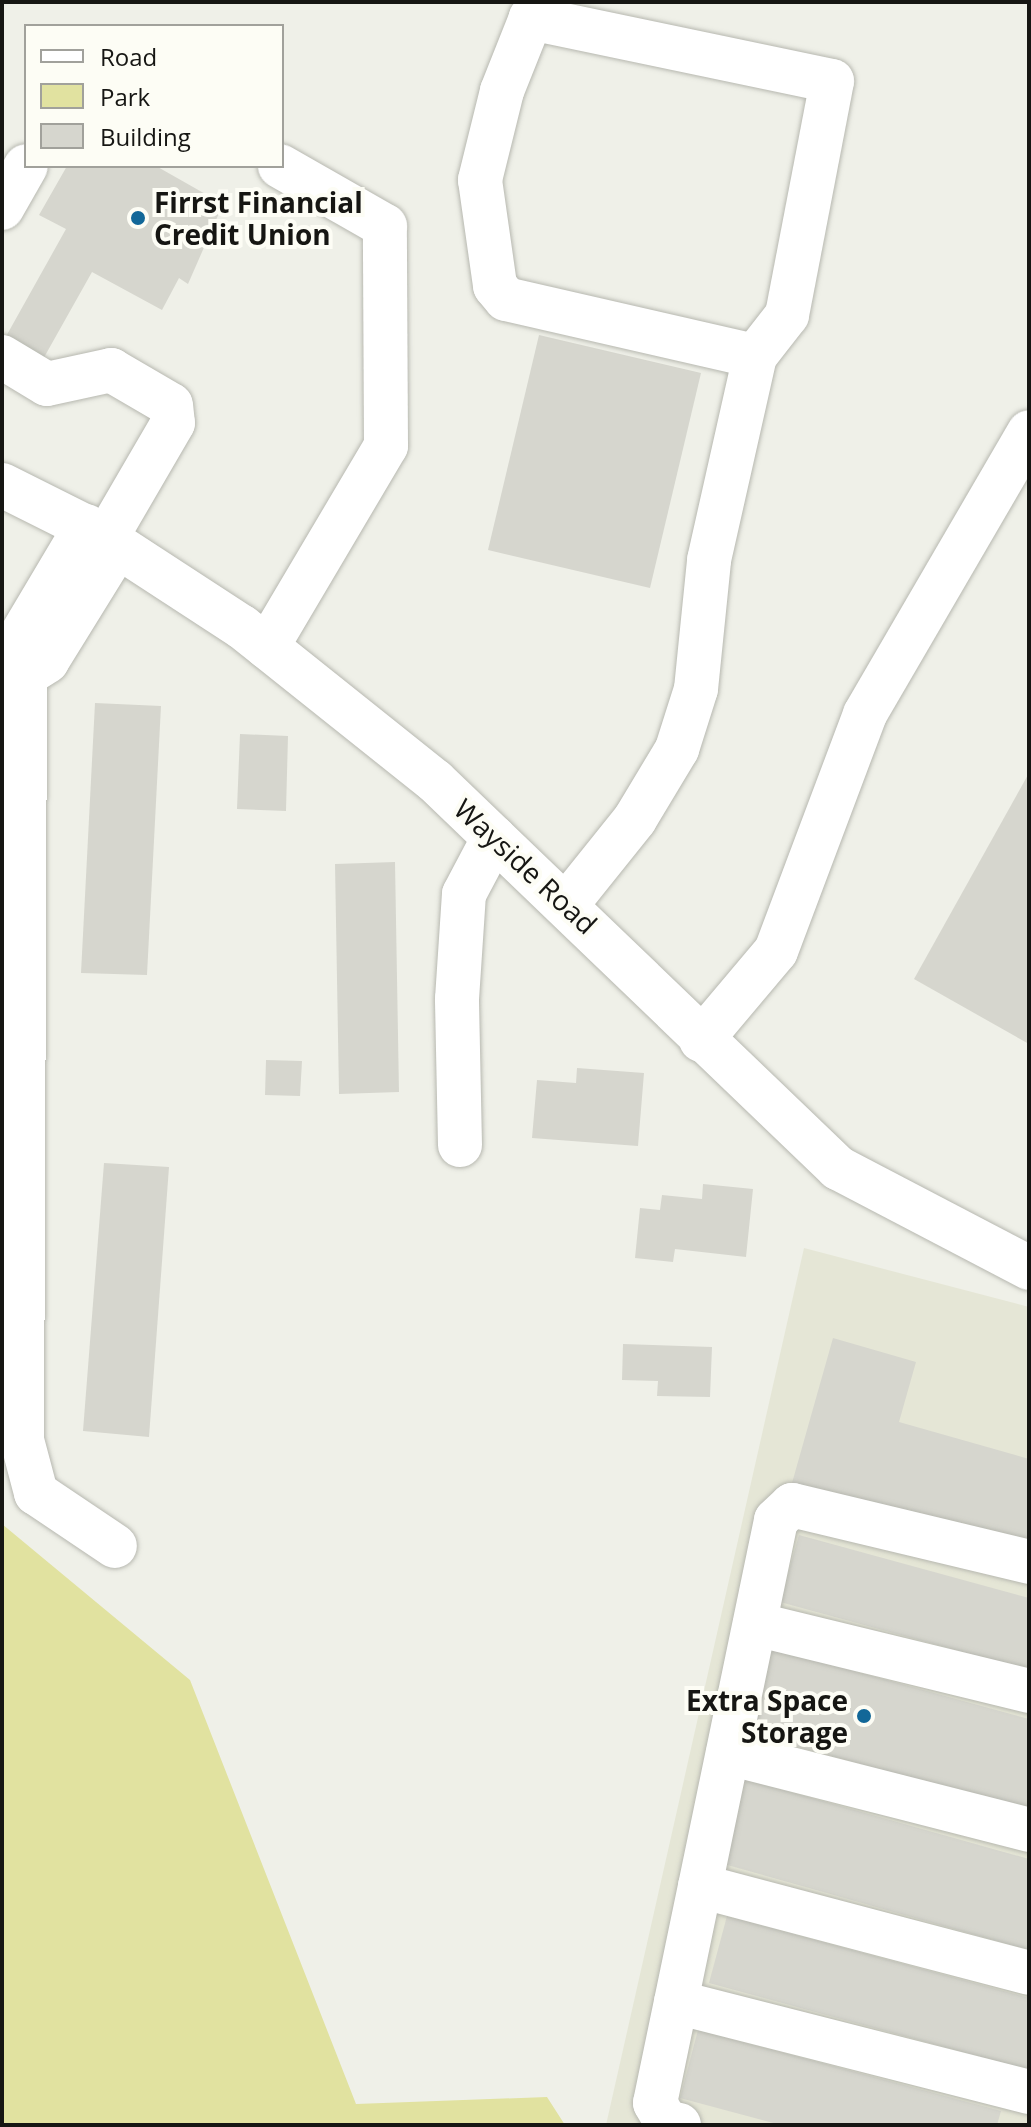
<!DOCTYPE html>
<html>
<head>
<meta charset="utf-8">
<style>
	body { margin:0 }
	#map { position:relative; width:1031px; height:2127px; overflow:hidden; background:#eff0e8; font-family:"Open Sans",sans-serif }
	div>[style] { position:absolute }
	.built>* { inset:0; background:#e5e6d6 }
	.green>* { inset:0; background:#e1e2a0 }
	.building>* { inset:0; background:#d6d6ce }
	.roads { filter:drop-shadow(0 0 2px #b7b8b0) drop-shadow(0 0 2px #b7b8b0) }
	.minor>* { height:44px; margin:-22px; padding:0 22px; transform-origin:22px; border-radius:22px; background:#fff }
	.dots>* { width:22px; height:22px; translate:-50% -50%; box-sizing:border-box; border:4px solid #fdfdf5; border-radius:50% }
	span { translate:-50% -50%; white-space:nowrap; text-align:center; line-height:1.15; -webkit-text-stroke:8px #fdfdf5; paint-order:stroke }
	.poi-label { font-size:28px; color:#161613; font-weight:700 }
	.left { translate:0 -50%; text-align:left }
	.right { translate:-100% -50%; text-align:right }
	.street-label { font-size:28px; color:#161613 }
	.frame { position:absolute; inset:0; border:4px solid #161613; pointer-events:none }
	.legend { position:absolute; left:24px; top:24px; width:260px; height:144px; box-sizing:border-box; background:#fdfdf5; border:2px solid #a1a19b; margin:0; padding:10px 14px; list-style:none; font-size:24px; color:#161613 }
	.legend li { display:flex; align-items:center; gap:16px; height:40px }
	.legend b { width:40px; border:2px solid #a1a19b }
</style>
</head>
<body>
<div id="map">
	<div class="built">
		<div style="clip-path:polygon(804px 1248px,1029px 1307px,1029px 2125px,606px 2125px)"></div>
	</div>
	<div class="green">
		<div style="clip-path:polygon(2px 1524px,190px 1680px,356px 2104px,547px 2097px,565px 2125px,2px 2125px)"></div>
	</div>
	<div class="building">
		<div style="clip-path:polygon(67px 166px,156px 166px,223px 204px,188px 284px,179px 278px,162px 310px,92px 272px,42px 361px,4px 340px,66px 229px,39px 215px)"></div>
		<div style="clip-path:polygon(539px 335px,701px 373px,650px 588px,488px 550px)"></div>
		<div style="clip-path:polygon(95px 703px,161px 706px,147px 975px,81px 973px)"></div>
		<div style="clip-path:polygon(240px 734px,288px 736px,286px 811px,237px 809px)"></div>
		<div style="clip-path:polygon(1029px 773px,1029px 1044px,914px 979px)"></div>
		<div style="clip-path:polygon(395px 862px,399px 1092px,339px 1094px,335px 864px)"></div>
		<div style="clip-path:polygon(266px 1060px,302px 1061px,300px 1096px,265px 1095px)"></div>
		<div style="clip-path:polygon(577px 1068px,644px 1073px,638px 1146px,532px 1138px,537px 1080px,576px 1083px)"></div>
		<div style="clip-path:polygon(104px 1163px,169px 1167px,149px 1437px,83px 1431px)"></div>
		<div style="clip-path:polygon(703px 1184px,753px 1189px,746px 1257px,675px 1249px,673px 1262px,635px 1258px,640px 1208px,660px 1210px,662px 1195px,702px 1199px)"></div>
		<div style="clip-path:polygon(833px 1338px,916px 1362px,899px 1422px,1029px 1459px,1029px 1551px,792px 1483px)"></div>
		<div style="clip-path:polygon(623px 1344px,712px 1347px,710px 1397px,657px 1396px,658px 1381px,622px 1380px)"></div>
		<div style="clip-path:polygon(799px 1535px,1029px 1598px,1029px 1670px,780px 1602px)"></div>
		<div style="clip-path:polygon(770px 1648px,1029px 1719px,1029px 1810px,747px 1733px)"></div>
		<div style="clip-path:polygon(737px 1777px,1029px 1859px,1029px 1950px,713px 1861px)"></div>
		<div style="clip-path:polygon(727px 1916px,1029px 1998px,1029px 2070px,709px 1983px)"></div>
		<div style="clip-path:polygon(698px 2030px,1001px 2111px,997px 2125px,781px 2125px,680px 2098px)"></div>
	</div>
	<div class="roads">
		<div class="minor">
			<div style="left:2px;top:208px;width:48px;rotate:-60.3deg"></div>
			<div style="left:2px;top:357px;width:52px;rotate:31deg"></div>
			<div style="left:47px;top:384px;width:66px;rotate:-12.3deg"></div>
			<div style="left:111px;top:370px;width:69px;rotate:30.3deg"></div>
			<div style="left:171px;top:405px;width:18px;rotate:84deg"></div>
			<div style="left:173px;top:423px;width:133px;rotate:120.2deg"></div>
			<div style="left:2px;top:485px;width:105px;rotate:26.6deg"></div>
			<div style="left:96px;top:532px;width:174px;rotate:33.1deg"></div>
			<div style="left:242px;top:627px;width:247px;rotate:38.6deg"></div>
			<div style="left:435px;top:781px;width:559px;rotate:43.84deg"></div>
			<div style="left:838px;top:1168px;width:216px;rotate:27.6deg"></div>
			<div style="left:86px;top:526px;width:137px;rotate:120.7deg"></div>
			<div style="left:16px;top:644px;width:32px;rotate:74deg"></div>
			<div style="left:25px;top:675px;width:26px;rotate:-32deg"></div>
			<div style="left:47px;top:661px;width:135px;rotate:-58.3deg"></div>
			<div style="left:267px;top:647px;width:234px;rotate:-59.4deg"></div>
			<div style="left:386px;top:446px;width:220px;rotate:-90.3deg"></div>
			<div style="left:385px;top:226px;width:121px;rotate:-150.3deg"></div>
			<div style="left:25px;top:675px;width:765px;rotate:90.22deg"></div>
			<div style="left:22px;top:1440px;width:55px;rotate:75.2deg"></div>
			<div style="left:36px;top:1493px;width:95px;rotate:33.9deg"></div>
			<div style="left:567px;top:904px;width:109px;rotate:-51.3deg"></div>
			<div style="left:635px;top:819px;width:82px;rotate:-59deg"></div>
			<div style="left:677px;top:749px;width:63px;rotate:-72.4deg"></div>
			<div style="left:696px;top:689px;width:130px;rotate:-84.2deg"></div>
			<div style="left:709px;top:560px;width:209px;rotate:-77.3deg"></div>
			<div style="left:755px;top:356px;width:52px;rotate:-52deg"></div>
			<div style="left:787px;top:315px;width:238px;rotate:-79.1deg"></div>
			<div style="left:832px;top:81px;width:308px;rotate:-168.2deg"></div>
			<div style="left:531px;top:18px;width:79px;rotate:111.7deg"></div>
			<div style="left:502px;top:91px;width:92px;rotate:103.9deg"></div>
			<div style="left:480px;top:180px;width:107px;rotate:81.9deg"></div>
			<div style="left:495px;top:286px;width:17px;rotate:50deg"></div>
			<div style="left:506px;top:299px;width:255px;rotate:12.9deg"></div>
			<div style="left:701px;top:1040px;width:116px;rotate:-49.9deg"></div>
			<div style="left:776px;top:951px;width:253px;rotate:-69.4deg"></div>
			<div style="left:865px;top:714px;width:326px;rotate:-59.8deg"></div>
			<div style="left:460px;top:1145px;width:146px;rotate:-91.2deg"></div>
			<div style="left:457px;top:999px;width:105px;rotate:-86.2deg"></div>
			<div style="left:464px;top:894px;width:64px;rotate:-62.2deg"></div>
			<div style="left:755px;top:1624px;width:282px;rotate:13.7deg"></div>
			<div style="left:728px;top:1753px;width:311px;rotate:14.3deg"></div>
			<div style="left:700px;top:1886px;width:340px;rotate:14.8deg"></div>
			<div style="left:676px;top:2002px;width:364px;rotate:14.3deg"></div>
			<div style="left:679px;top:2125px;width:13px;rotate:-167deg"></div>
			<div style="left:666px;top:2122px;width:22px;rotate:-120deg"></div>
			<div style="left:655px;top:2103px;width:595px;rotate:-78.27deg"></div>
			<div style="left:776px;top:1520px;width:22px;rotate:-43deg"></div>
			<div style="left:792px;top:1505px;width:244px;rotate:13.5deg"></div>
		</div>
	</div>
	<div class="dots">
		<div style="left:138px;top:218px;background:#126798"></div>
		<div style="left:864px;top:1716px;background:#126798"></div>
	</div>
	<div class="poi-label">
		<span class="left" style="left:154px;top:218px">Firrst Financial<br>Credit Union</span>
		<span class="right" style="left:848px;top:1716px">Extra Space<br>Storage</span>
	</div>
	<div class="street-label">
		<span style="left:526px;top:866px;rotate:43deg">Wayside Road</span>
	</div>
	<div class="frame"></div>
	<ul class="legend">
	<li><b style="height:10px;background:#fff"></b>Road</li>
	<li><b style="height:22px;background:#e1e2a0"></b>Park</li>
	<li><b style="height:22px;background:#d6d6ce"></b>Building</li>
	</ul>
</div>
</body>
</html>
